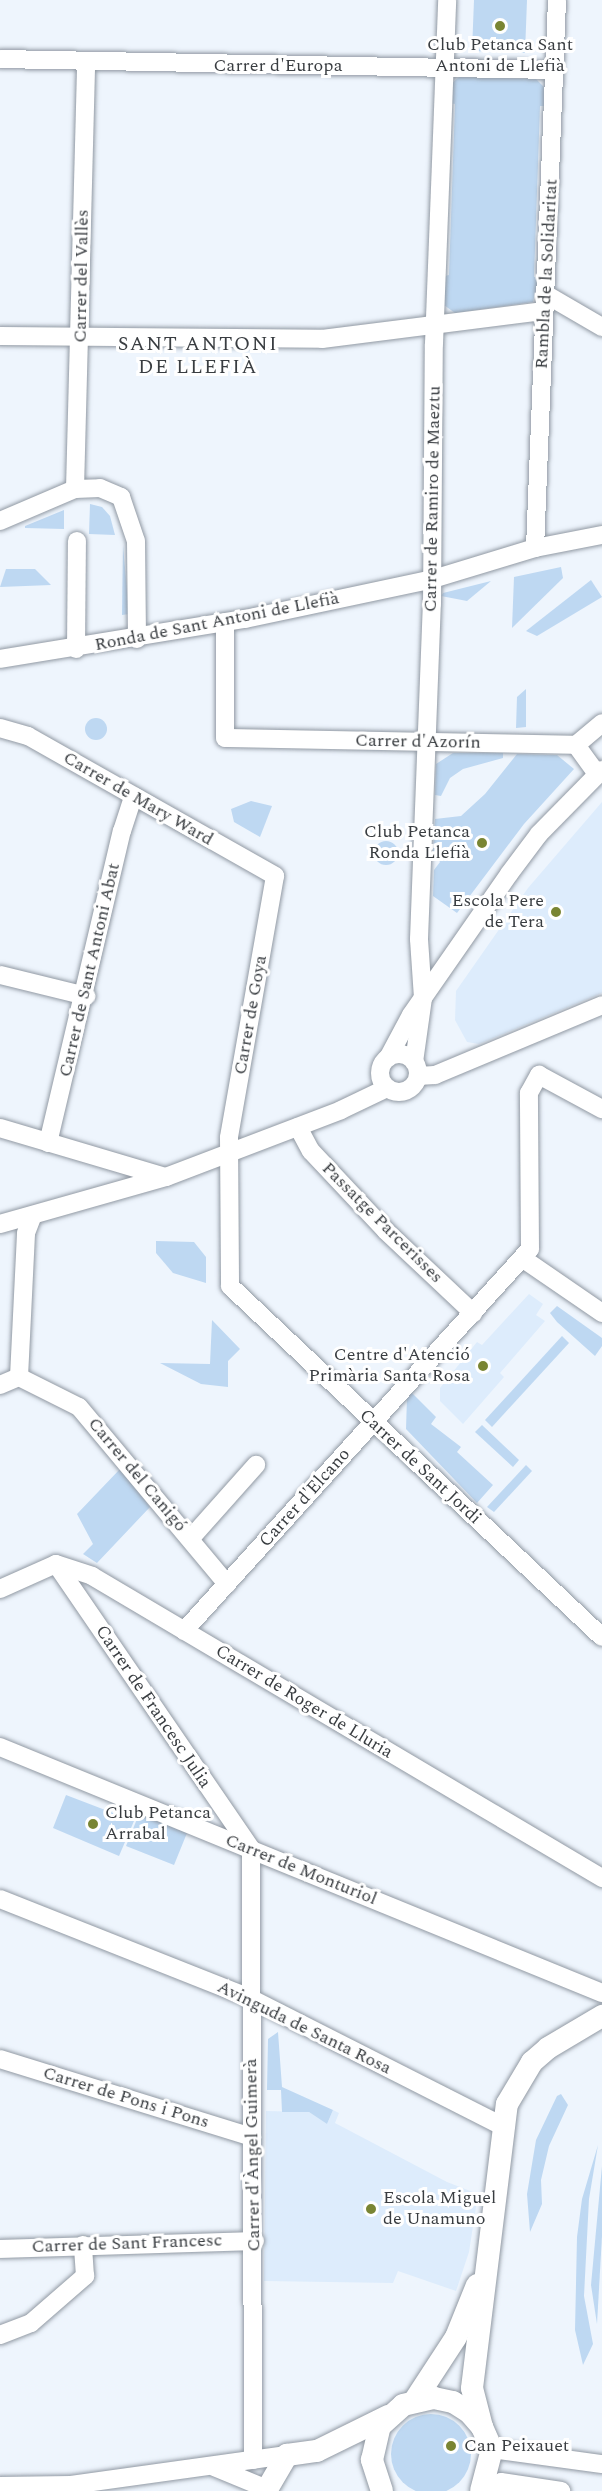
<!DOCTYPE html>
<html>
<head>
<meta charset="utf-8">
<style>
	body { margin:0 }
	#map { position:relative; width:602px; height:2491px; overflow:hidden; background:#eef5fd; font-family:Spectral,serif }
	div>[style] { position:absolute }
	.built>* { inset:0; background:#ddecfc }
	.green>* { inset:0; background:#bed8f2 }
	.round { border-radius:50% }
	.roads { filter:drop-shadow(0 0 2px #9199a3) drop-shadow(0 0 2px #9199a3) }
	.minor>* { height:18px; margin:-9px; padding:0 9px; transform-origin:9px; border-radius:9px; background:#fff }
	.minor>.ring { margin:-9px; padding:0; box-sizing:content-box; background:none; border:18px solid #fff; border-radius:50% }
	.tertiary>* { height:22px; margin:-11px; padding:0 11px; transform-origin:11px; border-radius:11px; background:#fff }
	.dots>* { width:16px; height:16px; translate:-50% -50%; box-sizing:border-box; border:3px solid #fff; border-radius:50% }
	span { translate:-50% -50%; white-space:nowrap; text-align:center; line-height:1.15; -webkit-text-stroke:6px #fff; paint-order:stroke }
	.poi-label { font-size:18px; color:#393d41 }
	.right { translate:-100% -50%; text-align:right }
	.left { translate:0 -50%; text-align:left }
	.street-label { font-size:18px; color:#393d41 }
	.neighbourhood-label { font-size:20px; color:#393d41; letter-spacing:1.5px }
</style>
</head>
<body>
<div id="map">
	<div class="built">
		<div style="clip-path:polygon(602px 802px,602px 993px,479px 1044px,467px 1042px,455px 1020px,456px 991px,528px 888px)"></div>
		<div style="clip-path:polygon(529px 1294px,543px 1304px,536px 1315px,545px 1321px,500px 1373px,504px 1377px,463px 1424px,440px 1401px,440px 1388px,477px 1342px,482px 1345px)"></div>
		<div style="clip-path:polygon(333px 2110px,339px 2113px,335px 2123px,447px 2182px,478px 2194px,469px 2252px,456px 2291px,398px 2271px,393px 2283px,264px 2281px,266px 2111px,309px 2112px,327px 2124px)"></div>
	</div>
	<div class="green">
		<div style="clip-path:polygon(474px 0,527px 0,525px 53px,472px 51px)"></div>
		<div style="clip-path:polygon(459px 77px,536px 79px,545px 88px,545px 106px,540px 106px,534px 277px,539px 277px,533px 302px,455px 313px,444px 305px,445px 276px,449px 275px,455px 104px,450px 103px,451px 84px)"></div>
		<div style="clip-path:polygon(90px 504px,102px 507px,110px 516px,115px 535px,89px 534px)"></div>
		<div style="clip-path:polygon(64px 510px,64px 529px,25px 528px,25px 526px)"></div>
		<div style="clip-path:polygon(123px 545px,129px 614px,122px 615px)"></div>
		<div style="clip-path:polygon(561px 567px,563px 578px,512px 628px,514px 577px)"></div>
		<div style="clip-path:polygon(6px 569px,35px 569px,51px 585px,0 587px)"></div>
		<div style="clip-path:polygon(591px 580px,602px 597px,537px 636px,526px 631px)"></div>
		<div style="clip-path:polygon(491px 581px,467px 601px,441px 596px,443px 593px)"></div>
		<div style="clip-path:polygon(526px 689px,526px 727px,516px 728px,517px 697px)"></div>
		<div class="round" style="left:85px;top:718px;width:22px;height:22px"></div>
		<div style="clip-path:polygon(453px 753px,503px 753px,503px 758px,463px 769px,450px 778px,441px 796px,435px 795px,436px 764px)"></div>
		<div style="clip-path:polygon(517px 754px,557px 755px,574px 769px,524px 824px,457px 913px,433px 896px,434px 870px,440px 862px,433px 852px,435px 819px,461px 816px,485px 794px)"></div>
		<div style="clip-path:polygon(251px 801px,272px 806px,260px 837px,234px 822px,231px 809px)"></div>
		<div class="round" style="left:374px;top:841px;width:24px;height:24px"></div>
		<div style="clip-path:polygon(156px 1241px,194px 1242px,206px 1257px,206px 1283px,173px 1273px,156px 1253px)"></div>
		<div style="clip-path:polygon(557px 1306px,602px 1338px,602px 1346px,595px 1356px,557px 1322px,550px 1313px)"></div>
		<div style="clip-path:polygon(212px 1320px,240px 1349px,228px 1361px,228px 1387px,201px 1384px,160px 1363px,210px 1364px)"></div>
		<div style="clip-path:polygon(562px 1336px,569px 1343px,492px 1427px,485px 1420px)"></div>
		<div style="clip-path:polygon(412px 1393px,436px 1417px,431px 1424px,461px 1447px,457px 1452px,493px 1485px,477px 1503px,406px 1429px,407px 1397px)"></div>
		<div style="clip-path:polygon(482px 1425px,519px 1460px,513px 1467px,475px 1432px)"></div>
		<div style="clip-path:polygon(526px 1465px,532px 1471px,494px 1512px,487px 1507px)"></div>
		<div style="clip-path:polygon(120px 1469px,150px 1507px,97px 1563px,83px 1554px,93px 1544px,77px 1514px)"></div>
		<div style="clip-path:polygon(66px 1795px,134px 1821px,119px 1856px,53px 1828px)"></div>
		<div style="clip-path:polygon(139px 1814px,187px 1833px,174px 1865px,126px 1846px)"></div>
		<div style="clip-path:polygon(278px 2032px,282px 2087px,333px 2110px,327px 2124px,309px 2112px,282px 2112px,281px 2090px,267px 2090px,268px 2039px)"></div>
		<div style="clip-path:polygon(561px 2094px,568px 2105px,549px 2146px,541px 2180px,542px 2204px,530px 2232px,527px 2194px,536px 2140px,557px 2096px)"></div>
		<div style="clip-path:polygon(598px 2145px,589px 2199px,584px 2296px,593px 2344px,583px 2365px,575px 2330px,577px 2237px,582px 2199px)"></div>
		<div style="clip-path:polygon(602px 2166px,602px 2236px,597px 2324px,591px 2285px)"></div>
		<div class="round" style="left:391px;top:2414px;width:80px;height:80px"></div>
	</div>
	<div class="roads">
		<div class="minor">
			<div style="left:0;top:59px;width:555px;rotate:1.14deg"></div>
			<div style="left:547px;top:295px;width:64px;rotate:30.2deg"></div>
			<div style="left:0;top:336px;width:322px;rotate:0.5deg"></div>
			<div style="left:322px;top:339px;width:224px;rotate:-7.2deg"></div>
			<div style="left:75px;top:489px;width:427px;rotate:-88.5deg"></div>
			<div style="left:0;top:521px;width:82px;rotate:-23.1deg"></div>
			<div style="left:75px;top:489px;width:25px;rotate:-2deg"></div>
			<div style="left:100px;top:488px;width:23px;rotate:23deg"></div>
			<div style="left:121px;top:497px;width:46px;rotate:71.2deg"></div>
			<div style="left:136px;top:541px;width:98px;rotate:89.4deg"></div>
			<div style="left:535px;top:548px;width:548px;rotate:-87.7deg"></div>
			<div style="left:225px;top:622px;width:116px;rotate:90deg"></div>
			<div style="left:225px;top:738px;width:351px;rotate:1.1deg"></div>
			<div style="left:576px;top:745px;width:36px;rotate:54deg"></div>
			<div style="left:76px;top:649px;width:108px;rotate:-89.5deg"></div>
			<div style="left:0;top:659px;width:248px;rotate:-9.3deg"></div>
			<div style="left:245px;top:619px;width:192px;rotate:-12deg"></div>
			<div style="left:433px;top:579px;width:107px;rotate:-16.9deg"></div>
			<div style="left:535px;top:548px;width:68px;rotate:-11deg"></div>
			<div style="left:0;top:728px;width:29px;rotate:16deg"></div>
			<div style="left:28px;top:736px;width:284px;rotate:29.5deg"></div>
			<div style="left:275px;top:876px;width:266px;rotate:100deg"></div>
			<div style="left:229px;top:1138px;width:148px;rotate:89.6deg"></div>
			<div style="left:230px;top:1286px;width:511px;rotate:43.34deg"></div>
			<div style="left:576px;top:745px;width:34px;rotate:-40deg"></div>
			<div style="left:0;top:975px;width:89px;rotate:13.7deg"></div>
			<div class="ring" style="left:380px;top:1054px;width:20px;height:20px"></div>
			<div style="left:388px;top:1058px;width:49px;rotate:-61.9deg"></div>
			<div style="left:411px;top:1015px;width:172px;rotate:-55.2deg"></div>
			<div style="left:509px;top:874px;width:50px;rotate:-53.1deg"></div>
			<div style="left:539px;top:834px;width:90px;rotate:-45.5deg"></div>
			<div style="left:414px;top:1062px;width:65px;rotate:-82deg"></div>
			<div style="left:423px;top:998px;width:59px;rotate:-93.9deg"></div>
			<div style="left:419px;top:939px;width:335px;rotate:-87.8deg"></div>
			<div style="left:432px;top:604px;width:260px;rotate:-89.6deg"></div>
			<div style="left:434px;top:344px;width:344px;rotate:-87.8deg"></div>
			<div style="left:418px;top:1076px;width:17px;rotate:-3deg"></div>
			<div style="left:435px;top:1075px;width:181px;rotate:-22.7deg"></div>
			<div style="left:298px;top:1127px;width:27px;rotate:62deg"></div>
			<div style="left:311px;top:1151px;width:110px;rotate:46.8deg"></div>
			<div style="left:386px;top:1231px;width:120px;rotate:43.3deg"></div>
			<div style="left:0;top:1128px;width:172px;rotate:16.5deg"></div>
			<div style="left:48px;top:1143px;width:321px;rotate:-76.7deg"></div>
			<div style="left:122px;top:831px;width:35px;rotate:-72deg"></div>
			<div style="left:0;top:1224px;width:173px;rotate:-15.8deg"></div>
			<div style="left:166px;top:1177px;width:187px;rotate:-20.9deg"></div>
			<div style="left:341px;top:1110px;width:51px;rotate:-25.6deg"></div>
			<div style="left:522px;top:1258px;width:97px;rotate:34.5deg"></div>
			<div style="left:19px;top:1377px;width:144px;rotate:-87.2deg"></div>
			<div style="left:26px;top:1233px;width:19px;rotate:-69deg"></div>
			<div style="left:0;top:1385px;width:21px;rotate:-23deg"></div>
			<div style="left:19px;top:1377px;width:67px;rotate:26.6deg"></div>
			<div style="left:79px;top:1407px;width:231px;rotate:50.1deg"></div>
			<div style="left:191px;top:1538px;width:98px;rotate:-48.3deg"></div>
			<div style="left:56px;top:1564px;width:345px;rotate:55.6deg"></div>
			<div style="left:0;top:1589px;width:61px;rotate:-24.1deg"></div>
			<div style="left:56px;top:1564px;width:38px;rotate:18deg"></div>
			<div style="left:92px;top:1576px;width:593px;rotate:30.63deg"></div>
			<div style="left:184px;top:1631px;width:515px;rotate:-47.83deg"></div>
			<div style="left:530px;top:1249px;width:156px;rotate:-90.4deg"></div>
			<div style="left:529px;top:1093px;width:21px;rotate:-61deg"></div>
			<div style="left:539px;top:1075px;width:72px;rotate:28.4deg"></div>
			<div style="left:0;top:1747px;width:650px;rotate:22.23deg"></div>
			<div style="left:251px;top:1849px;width:611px;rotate:89.81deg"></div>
			<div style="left:0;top:1899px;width:269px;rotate:21.6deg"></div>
			<div style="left:250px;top:1998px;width:283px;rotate:26.9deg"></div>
			<div style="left:0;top:2059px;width:264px;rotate:17.2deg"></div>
			<div style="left:0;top:2249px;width:255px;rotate:-1.8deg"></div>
			<div style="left:0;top:2335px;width:33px;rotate:-21deg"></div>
			<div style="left:31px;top:2323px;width:72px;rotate:-41deg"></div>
			<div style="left:85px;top:2276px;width:31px;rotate:-94deg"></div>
			<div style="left:492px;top:2449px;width:111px;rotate:7.8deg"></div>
			<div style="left:214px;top:2467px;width:55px;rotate:22.4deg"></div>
			<div style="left:0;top:2486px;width:71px;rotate:-0.8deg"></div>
			<div style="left:71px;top:2485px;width:218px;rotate:-7.9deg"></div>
			<div style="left:485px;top:2491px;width:18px;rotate:-29deg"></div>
			<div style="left:501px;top:2482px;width:61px;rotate:8.5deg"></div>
		</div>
		<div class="tertiary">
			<div style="left:415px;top:2400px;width:75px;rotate:-56.9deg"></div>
			<div style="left:456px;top:2337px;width:56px;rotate:-68deg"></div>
			<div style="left:482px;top:2427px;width:40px;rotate:-104.4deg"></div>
			<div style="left:472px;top:2388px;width:286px;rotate:-83deg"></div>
			<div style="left:507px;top:2104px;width:49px;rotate:-59.2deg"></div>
			<div style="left:532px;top:2062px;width:21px;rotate:-41deg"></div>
			<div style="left:548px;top:2048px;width:63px;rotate:-30.7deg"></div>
			<div style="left:266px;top:2491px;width:42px;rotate:-59.7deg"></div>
			<div style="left:287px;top:2455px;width:30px;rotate:-8deg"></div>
			<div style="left:317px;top:2451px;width:79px;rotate:-26.2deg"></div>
			<div style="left:382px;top:2491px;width:33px;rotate:-108deg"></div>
			<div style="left:372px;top:2460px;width:35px;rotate:-77deg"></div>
			<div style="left:380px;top:2426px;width:31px;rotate:-42deg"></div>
			<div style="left:403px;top:2405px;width:32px;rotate:-13deg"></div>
			<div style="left:434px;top:2398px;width:19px;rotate:12deg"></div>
			<div style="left:453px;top:2402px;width:19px;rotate:32deg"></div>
			<div style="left:469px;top:2412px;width:20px;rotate:49deg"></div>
			<div style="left:482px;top:2427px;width:24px;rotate:66deg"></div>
			<div style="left:492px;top:2449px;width:43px;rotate:104.7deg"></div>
		</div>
	</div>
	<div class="dots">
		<div style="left:500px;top:26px;background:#798533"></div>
		<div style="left:482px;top:843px;background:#798533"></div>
		<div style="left:556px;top:912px;background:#798533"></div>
		<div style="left:483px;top:1366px;background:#798533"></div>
		<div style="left:93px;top:1824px;background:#798533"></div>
		<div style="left:371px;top:2209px;background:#798533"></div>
		<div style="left:451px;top:2446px;background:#798533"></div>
	</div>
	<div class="poi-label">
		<span style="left:500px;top:56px">Club Petanca Sant<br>Antoni de Llefià</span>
		<span class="right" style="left:470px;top:843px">Club Petanca<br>Ronda Llefià</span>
		<span class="right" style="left:544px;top:912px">Escola Pere<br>de Tera</span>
		<span class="right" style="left:470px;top:1366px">Centre d'Atenció<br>Primària Santa Rosa</span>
		<span class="left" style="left:105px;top:1824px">Club Petanca<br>Arrabal</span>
		<span class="left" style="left:383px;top:2209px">Escola Miguel<br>de Unamuno</span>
		<span class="left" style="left:464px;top:2446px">Can Peixauet</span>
	</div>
	<div class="street-label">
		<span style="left:278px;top:66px">Carrer d'Europa</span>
		<span style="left:547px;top:274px;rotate:-87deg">Rambla de la Solidaritat</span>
		<span style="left:82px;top:276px;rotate:-89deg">Carrer del Vallès</span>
		<span style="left:433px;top:499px;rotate:-89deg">Carrer de Ramiro de Maeztu</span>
		<span style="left:217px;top:622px;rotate:-11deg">Ronda de Sant Antoni de Llefià</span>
		<span style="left:418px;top:742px;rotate:1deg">Carrer d'Azorín</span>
		<span style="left:138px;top:799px;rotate:30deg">Carrer de Mary Ward</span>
		<span style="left:90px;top:970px;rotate:-77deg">Carrer de Sant Antoni Abat</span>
		<span style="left:251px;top:1015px;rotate:-80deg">Carrer de Goya</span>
		<span style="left:382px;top:1223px;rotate:45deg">Passatge Parcerisses</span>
		<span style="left:420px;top:1467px;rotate:43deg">Carrer de Sant Jordi</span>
		<span style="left:137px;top:1475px;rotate:50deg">Carrer del Canigó</span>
		<span style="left:305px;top:1498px;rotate:-48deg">Carrer d'Elcano</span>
		<span style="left:304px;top:1702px;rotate:31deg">Carrer de Roger de Lluria</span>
		<span style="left:153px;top:1707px;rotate:56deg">Carrer de Francesc Julia</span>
		<span style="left:301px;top:1870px;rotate:22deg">Carrer de Monturiol</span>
		<span style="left:304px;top:2028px;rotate:26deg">Avinguda de Santa Rosa</span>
		<span style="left:126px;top:2098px;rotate:17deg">Carrer de Pons i Pons</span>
		<span style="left:253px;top:2155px;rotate:-91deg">Carrer d'Àngel Guimerà</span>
		<span style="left:127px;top:2244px;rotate:-2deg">Carrer de Sant Francesc</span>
	</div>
	<div class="neighbourhood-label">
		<span style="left:198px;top:356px">SANT ANTONI<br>DE LLEFIÀ</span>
	</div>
</div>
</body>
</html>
